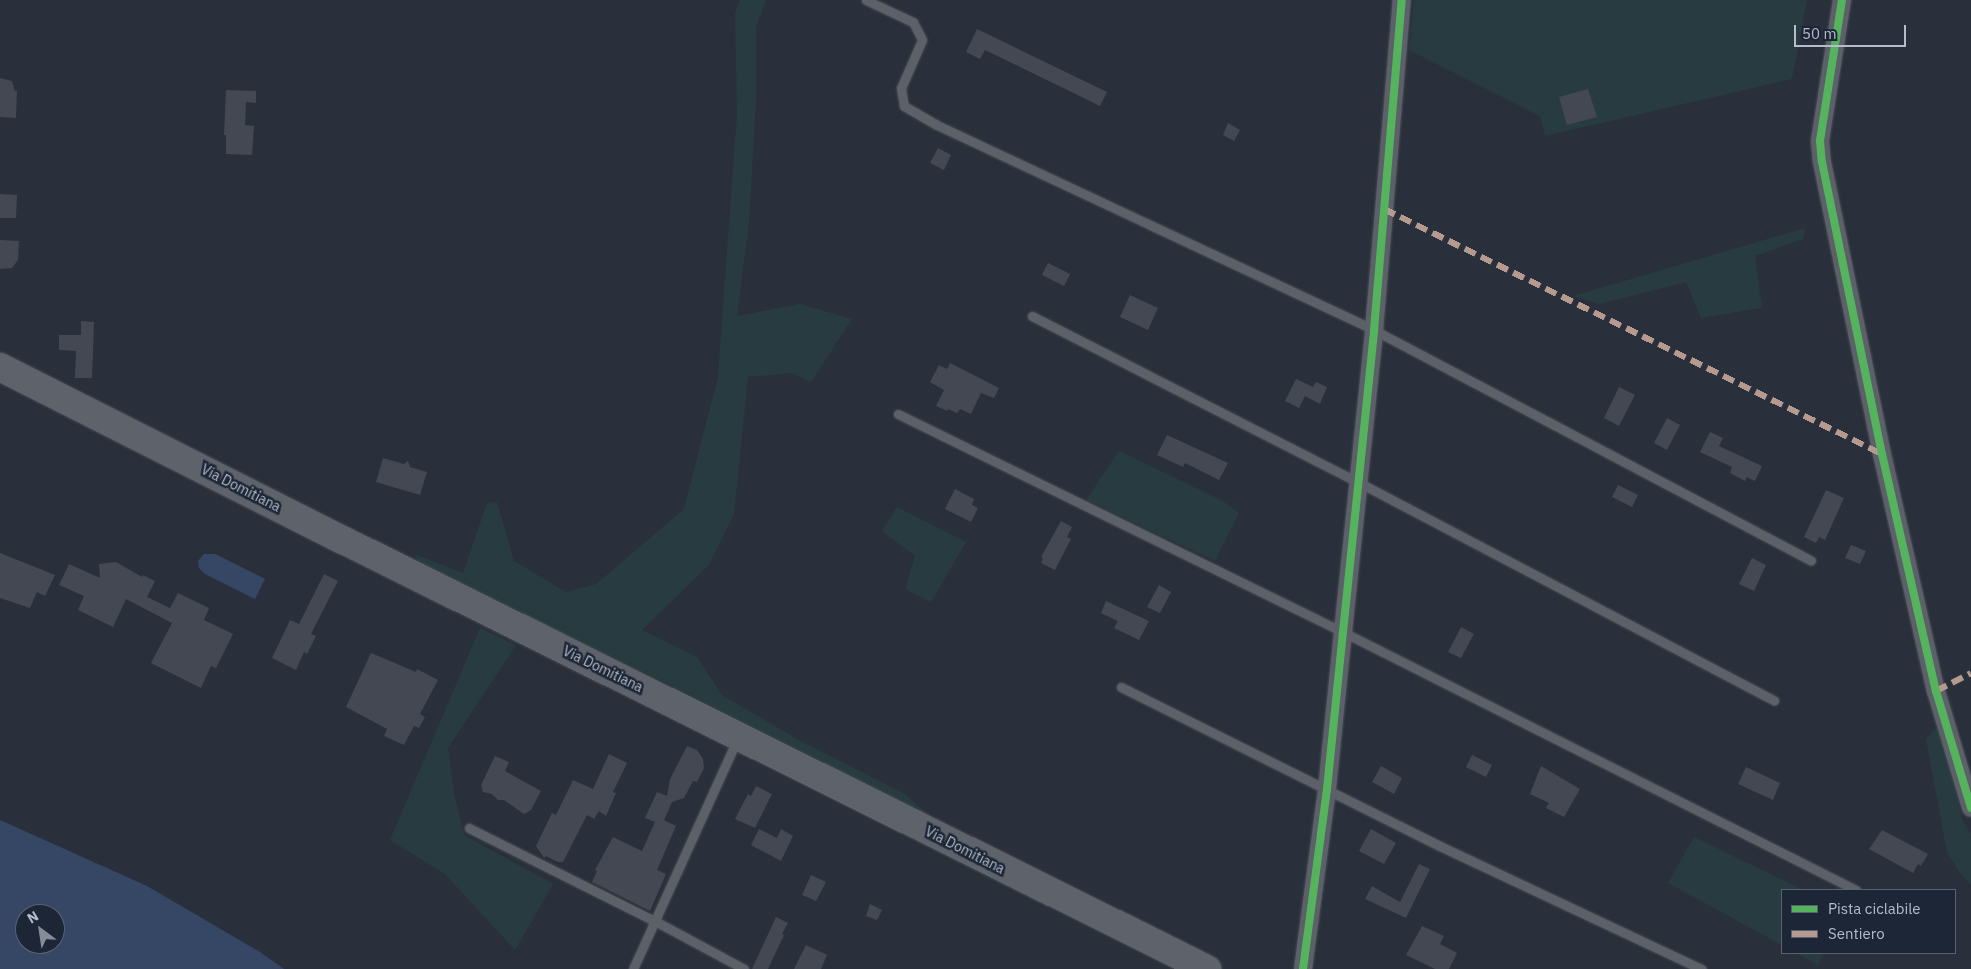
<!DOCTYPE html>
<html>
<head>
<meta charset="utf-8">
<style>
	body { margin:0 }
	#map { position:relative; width:1971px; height:969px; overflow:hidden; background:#2a303b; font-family:"IBM Plex Sans",sans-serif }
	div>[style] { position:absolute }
	.green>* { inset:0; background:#273b41 }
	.water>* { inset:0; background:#364765 }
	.building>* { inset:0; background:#434852 }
	.roads { filter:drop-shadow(0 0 1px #474b53) drop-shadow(0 0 1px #474b53) }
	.lane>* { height:9px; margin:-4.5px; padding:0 4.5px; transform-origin:4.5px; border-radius:4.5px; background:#5c6068 }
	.street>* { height:18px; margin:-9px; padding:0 9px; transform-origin:9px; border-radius:9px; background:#5c6068 }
	.primary>* { height:28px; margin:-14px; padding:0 14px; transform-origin:14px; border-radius:14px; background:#5e626a }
	.quiet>* { height:6px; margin-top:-3px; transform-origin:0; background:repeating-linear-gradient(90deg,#b69a8f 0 12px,transparent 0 18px) }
	.cycleway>* { height:8px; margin:-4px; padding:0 4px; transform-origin:4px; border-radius:4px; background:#56b35d }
	span { translate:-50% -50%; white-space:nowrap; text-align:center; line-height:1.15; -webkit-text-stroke:5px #1d2636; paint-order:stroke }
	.street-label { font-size:14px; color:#b5bccb }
	.legend { position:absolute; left:1781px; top:889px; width:175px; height:65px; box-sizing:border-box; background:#1d2636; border:1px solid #5a6272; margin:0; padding:6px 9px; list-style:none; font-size:15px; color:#b5bccb }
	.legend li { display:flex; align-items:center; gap:10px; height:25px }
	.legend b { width:25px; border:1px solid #5a6272 }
	.north { position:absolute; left:15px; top:904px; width:50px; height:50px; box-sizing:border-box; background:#1d2636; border:1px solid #5a6272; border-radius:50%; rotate:329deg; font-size:14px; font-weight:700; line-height:20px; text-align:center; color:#b5bccb }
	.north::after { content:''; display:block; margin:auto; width:18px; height:22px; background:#848b99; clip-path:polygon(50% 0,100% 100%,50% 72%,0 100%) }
	.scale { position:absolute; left:1794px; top:25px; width:112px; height:22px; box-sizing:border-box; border:2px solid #b5bccb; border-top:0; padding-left:6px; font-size:15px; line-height:18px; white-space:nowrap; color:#b5bccb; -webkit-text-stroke:4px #1d2636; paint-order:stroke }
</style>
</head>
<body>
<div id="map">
	<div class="green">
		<div style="clip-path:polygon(740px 0,766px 0,756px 27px,756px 101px,749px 223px,737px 316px,800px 304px,852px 319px,811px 382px,792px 373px,748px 377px,734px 514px,709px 565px,642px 630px,697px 657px,722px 695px,795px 738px,905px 794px,937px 822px,863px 788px,689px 694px,420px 564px,414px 554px,463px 573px,487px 503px,497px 502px,514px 561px,566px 592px,596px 584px,684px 509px,718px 377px,737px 113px,735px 13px)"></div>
		<div style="clip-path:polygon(1414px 0,1807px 0,1792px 79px,1545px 136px,1540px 116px,1409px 50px)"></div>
		<div style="clip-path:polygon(1805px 228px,1803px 239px,1755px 256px,1762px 308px,1701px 318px,1686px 282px,1599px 304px,1573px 296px)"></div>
		<div style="clip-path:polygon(1119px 451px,1223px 501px,1239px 513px,1215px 561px,1086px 500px)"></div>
		<div style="clip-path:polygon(897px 507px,966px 542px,931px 602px,905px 589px,915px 556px,882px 531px)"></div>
		<div style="clip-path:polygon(480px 628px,516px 645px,448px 748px,454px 793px,464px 835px,553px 884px,515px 950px,445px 874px,390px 840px)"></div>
		<div style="clip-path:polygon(1939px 725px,1963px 821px,1971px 834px,1971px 885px,1960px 873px,1947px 852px,1926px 739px)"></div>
		<div style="clip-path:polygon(1694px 837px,1803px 890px,1782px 890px,1782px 945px,1668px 883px)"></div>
		<div style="clip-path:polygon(1796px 953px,1824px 953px,1818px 965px)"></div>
	</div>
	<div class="water">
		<div style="clip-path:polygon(204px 554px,215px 554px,265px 579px,255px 599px,205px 574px,199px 568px,198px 561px)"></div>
		<div style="clip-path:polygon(evenodd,0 820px,147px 886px,260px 952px,284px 969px,0 969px,0 820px,25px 914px,55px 914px,55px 944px,25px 944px,25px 914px)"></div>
	</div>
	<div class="building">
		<div style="clip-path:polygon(977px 29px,1107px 92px,1100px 106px,985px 50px,980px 59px,966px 52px)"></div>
		<div style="clip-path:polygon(0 78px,12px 81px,15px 91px,17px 91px,16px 118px,0 117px)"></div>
		<div style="clip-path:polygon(1588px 89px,1597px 117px,1567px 125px,1559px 97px)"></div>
		<div style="clip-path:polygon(226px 90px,256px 91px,256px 103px,246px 102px,245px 125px,254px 126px,252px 155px,226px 154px,226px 135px,224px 135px)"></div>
		<div style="clip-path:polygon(1228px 123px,1240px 130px,1234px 141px,1223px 135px)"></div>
		<div style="clip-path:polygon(938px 148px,951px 155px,944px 170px,930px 163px)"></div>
		<div style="clip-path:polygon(0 194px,17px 195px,16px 218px,0 218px)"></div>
		<div style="clip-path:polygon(0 240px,19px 241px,18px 260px,12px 268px,0 269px)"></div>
		<div style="clip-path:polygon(1048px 263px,1070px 274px,1064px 286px,1042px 275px)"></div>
		<div style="clip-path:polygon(1130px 295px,1158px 308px,1148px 330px,1120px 317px)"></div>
		<div style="clip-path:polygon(81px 321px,94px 322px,92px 378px,75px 378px,76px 351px,59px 350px,59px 335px,81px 335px)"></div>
		<div style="clip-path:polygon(950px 363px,999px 388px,994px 398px,981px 393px,971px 414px,960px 409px,957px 413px,948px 409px,947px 411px,936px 406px,944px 390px,930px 382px,939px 365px,947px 369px)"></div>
		<div style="clip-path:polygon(1296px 379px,1313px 387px,1316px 382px,1327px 387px,1320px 404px,1305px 396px,1299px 408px,1285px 401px)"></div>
		<div style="clip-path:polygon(1619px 387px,1635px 395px,1619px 426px,1604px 418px)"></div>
		<div style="clip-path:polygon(1667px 418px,1680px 425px,1667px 450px,1654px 443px)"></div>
		<div style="clip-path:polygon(1710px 432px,1723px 438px,1719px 446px,1762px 466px,1755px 481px,1747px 477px,1745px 481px,1730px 473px,1732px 467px,1700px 452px)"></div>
		<div style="clip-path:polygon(1167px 435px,1228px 463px,1219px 480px,1185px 463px,1183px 467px,1157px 455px)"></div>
		<div style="clip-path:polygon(383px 458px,404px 464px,408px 461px,410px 467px,427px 472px,420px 495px,376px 482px)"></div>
		<div style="clip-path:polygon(1618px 485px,1638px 495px,1632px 507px,1612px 497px)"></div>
		<div style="clip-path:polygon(955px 489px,974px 499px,972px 505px,978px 508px,971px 522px,945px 509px)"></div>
		<div style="clip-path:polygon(1826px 490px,1844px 498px,1825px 540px,1819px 537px,1816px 543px,1804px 537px)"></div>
		<div style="clip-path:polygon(1061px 521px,1072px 527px,1067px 537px,1071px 539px,1055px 570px,1041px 563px,1043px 558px,1041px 557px)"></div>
		<div style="clip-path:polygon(1851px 545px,1866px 551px,1860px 564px,1845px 558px)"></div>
		<div style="clip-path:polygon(0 553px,55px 575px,45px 596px,37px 592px,30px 608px,0 598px)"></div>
		<div style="clip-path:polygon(1752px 558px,1766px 565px,1754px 591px,1739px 584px)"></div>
		<div style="clip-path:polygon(116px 562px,142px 577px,143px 575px,155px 581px,147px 597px,170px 608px,178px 593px,209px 608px,204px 620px,233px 634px,216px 668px,211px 666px,201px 688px,151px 663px,172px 623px,126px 599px,113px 627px,78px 610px,84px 596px,59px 585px,69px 564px,100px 578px,99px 564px)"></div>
		<div style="clip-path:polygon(324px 574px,338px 581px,311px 634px,316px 636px,307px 654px,304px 652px,296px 670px,272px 658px,290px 620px,299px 624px)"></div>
		<div style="clip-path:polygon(1159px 585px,1171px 592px,1160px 613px,1147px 607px)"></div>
		<div style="clip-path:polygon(1106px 601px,1149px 621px,1139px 640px,1114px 628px,1118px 621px,1101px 613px)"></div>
		<div style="clip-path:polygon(1461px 627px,1474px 634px,1461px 658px,1448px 652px)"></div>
		<div style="clip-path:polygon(371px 653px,416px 672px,417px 669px,438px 680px,420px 714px,425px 717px,419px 728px,414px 726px,404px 745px,384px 736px,387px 729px,346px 707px)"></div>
		<div style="clip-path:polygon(687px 746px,697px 750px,703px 759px,704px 768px,697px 782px,693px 781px,684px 798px,672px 802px,664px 820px,676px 826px,657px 870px,666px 874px,650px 911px,592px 882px,597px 871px,595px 870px,613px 837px,642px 851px,655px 822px,645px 818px,657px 792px,667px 796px,670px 779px)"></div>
		<div style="clip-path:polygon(609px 754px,627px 763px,613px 792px,616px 793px,606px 816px,599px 811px,594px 819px,587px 815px,563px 862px,558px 862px,546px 856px,544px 858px,536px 846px,552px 813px,556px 815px,573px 780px,593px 789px)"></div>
		<div style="clip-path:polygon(1472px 755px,1492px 765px,1486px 777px,1466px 767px)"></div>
		<div style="clip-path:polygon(495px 756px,509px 762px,505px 771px,541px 791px,531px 810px,524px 814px,504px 800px,498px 800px,492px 794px,483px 792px,481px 785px)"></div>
		<div style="clip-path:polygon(1381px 766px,1402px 778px,1394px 794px,1372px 782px)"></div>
		<div style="clip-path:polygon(1541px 766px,1580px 789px,1564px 817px,1546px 808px,1549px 803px,1530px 794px)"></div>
		<div style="clip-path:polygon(1746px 767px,1780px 783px,1773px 800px,1738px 784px)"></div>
		<div style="clip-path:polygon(756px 786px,772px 794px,755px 828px,735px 819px,748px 794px,751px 796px)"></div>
		<div style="clip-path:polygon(759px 829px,777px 838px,781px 829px,793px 836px,781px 861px,751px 845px)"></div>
		<div style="clip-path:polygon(1371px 829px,1396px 843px,1384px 864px,1359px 851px)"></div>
		<div style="clip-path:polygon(1882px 830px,1928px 854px,1921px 866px,1918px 864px,1913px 873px,1869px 849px)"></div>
		<div style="clip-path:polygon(1419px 864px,1430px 869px,1406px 918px,1365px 899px,1372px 886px,1400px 902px)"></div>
		<div style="clip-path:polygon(811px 875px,826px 882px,816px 901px,802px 895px)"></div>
		<div style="clip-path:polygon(870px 904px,882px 910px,877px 920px,866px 916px)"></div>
		<div style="clip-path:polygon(776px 917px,788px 923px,782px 934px,784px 935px,768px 969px,752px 969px)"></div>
		<div style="clip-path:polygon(1422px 926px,1444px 936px,1440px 944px,1457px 953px,1449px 969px,1435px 969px,1406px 955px)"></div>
		<div style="clip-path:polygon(806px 945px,827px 955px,821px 969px,794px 969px)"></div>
	</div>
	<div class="roads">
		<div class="lane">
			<div style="left:866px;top:0;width:52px;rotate:25.1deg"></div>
			<div style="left:913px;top:22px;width:20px;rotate:63deg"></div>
			<div style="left:922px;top:40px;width:52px;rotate:113.6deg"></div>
			<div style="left:901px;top:88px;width:18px;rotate:81deg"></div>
			<div style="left:904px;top:106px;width:38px;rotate:30deg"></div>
			<div style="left:937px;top:125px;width:483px;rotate:25.1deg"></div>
			<div style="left:1374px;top:330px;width:494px;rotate:27.8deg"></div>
			<div style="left:1032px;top:316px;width:366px;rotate:27deg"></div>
			<div style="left:1358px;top:482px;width:470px;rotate:27.7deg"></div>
			<div style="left:898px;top:414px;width:496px;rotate:26.1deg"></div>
			<div style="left:1343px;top:632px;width:574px;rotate:26.7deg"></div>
			<div style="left:1121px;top:687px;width:356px;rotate:26.5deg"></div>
			<div style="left:1440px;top:846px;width:289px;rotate:25.2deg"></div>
			<div style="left:469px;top:828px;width:208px;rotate:26.6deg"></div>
			<div style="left:655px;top:921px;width:101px;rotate:28.3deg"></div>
			<div style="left:633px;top:969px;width:254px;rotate:-65.6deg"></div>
		</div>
		<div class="street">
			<div style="left:1842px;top:0;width:143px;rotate:98.9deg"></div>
			<div style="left:1820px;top:141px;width:21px;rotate:85deg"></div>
			<div style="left:1822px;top:162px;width:298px;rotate:78.4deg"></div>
			<div style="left:1882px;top:454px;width:243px;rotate:77.2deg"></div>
			<div style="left:1936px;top:691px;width:122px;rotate:73.3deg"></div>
			<div style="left:1303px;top:969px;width:182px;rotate:-82.4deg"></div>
			<div style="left:1327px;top:789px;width:158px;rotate:-84.2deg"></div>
			<div style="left:1343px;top:632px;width:304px;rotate:-84.1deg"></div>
			<div style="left:1374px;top:330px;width:331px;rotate:-85.2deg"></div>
		</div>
		<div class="primary">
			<div style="left:0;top:367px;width:384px;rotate:26.8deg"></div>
			<div style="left:343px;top:540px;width:965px;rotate:26.41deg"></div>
		</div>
	</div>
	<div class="quiet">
		<div style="left:1384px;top:209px;width:555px;rotate:26.2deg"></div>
		<div style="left:1936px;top:691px;width:39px;rotate:-27deg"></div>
	</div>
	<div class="cycleway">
		<div style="left:1842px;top:0;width:143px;rotate:98.9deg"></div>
		<div style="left:1820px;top:141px;width:21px;rotate:85deg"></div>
		<div style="left:1822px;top:162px;width:298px;rotate:78.4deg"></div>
		<div style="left:1882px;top:454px;width:243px;rotate:77.2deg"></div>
		<div style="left:1936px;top:691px;width:122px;rotate:73.3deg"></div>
		<div style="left:1303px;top:969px;width:182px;rotate:-82.4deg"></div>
		<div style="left:1327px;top:789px;width:158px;rotate:-84.2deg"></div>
		<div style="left:1343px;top:632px;width:304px;rotate:-84.1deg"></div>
		<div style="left:1374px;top:330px;width:331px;rotate:-85.2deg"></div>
	</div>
	<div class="street-label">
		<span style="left:241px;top:488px;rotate:27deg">Via Domitiana</span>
		<span style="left:603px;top:669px;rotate:26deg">Via Domitiana</span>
		<span style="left:965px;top:850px;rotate:27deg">Via Domitiana</span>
	</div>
	<ul class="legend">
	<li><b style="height:6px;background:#56b35d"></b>Pista ciclabile</li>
	<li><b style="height:6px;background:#b69a8f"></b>Sentiero</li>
	</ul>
	<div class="north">N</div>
	<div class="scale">50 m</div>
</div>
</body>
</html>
